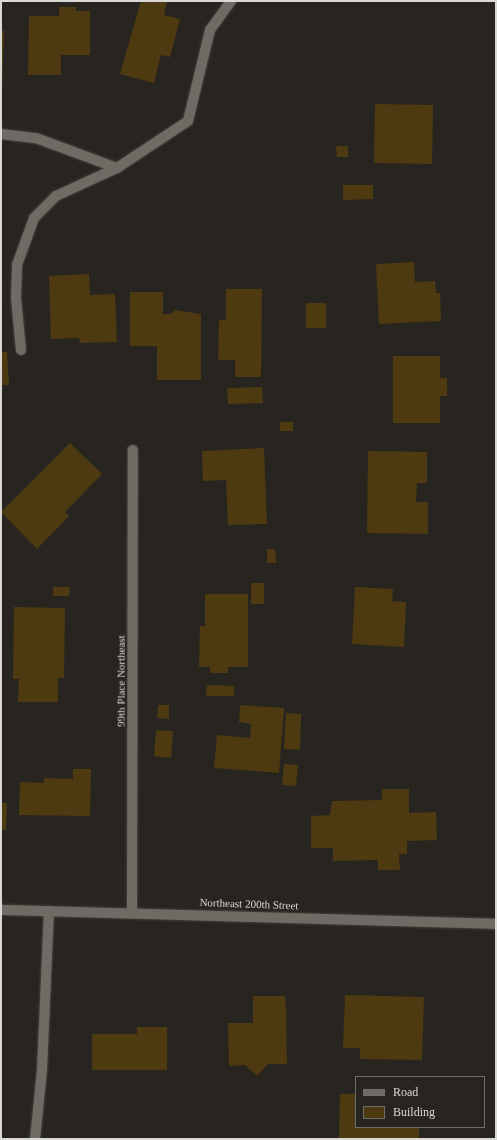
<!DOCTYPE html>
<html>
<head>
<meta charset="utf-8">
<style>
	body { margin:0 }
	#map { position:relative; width:497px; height:1140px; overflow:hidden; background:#282520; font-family:Georgia,serif }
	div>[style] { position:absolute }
	.building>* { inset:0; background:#4d3a10 }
	.roads { filter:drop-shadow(0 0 1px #45433f) drop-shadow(0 0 1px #45433f) }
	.service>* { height:10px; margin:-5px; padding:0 5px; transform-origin:5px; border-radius:5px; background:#6e6b64 }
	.minor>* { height:10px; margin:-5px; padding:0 5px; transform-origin:5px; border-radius:5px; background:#6e6b64 }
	span { translate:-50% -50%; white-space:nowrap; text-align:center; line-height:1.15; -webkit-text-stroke:4px #282520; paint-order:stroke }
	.street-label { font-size:11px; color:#dad8d4 }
	.frame { position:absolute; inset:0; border:2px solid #dad8d4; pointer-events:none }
	.legend { position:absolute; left:355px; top:1076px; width:130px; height:52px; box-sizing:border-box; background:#282520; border:1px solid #6f6d68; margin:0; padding:5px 7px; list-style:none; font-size:12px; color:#dad8d4 }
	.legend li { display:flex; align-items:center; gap:8px; height:20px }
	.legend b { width:20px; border:1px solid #6f6d68 }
</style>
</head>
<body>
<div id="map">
	<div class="building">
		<div style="clip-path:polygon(141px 1px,167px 1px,164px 15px,180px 19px,170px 57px,161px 55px,154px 83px,120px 74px)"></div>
		<div style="clip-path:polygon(59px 7px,76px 7px,76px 11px,90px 11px,90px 55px,61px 55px,61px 75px,28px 75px,29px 16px,59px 16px)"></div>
		<div style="clip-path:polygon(1px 30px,4px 31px,2px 88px,1px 87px)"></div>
		<div style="clip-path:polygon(375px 104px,433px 105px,432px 164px,374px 163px)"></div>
		<div style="clip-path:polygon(336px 146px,348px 146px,348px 157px,337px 157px)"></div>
		<div style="clip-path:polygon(343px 185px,373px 185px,373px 199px,343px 200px)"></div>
		<div style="clip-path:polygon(414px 262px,415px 282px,435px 281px,436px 293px,440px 293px,441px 321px,379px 324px,376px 264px)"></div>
		<div style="clip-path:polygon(89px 274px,90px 295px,115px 294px,117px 342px,80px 343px,79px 338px,51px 339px,49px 276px)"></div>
		<div style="clip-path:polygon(226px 289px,262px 289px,261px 377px,235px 377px,235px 360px,218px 360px,219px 320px,226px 320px)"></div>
		<div style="clip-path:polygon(130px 292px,163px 292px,163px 314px,172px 314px,174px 310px,201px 314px,201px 380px,157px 380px,157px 346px,130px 346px)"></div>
		<div style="clip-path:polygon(306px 303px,326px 303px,326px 328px,306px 328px)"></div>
		<div style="clip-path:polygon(1px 352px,7px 352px,9px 385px,1px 385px)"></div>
		<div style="clip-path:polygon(393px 356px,440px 356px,440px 378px,447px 378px,447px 396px,440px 396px,440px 423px,393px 423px)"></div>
		<div style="clip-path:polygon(262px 387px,263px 403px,228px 404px,227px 388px)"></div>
		<div style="clip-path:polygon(280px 422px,293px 422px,293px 431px,280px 431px)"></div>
		<div style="clip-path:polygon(70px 443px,102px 474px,65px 512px,69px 516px,37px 549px,1px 512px)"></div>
		<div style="clip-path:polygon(264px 448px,267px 524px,228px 525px,226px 480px,203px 481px,202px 451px)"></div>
		<div style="clip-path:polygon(368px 451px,427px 452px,427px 483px,417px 483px,416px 502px,428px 502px,428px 534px,367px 533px)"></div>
		<div style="clip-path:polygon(267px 549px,275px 549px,276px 563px,267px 563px)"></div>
		<div style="clip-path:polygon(251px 583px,264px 583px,264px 604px,251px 604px)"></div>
		<div style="clip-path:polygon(53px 587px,70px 587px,69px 596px,53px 596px)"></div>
		<div style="clip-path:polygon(355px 587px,393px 589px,392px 601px,406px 602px,404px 647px,352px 644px)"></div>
		<div style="clip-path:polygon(205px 594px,248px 594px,248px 667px,228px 667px,228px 673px,210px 673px,210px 667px,199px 667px,200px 626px,205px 626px)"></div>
		<div style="clip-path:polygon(14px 607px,65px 608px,64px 678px,58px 678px,58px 702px,18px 702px,19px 679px,13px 679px)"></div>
		<div style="clip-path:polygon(207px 685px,234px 686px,234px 696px,206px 696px)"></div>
		<div style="clip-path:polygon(158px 705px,169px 705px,169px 719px,157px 718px)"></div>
		<div style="clip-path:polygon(240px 705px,284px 708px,279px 773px,214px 768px,217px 735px,250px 738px,251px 724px,239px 722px)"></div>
		<div style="clip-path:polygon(286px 713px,301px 714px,300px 750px,284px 749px)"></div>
		<div style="clip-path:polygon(156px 730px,173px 731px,171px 758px,154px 756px)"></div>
		<div style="clip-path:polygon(284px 764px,298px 765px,296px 786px,282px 785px)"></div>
		<div style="clip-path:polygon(73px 769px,91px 769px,90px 816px,19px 815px,20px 782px,44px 783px,44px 778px,73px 779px)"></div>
		<div style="clip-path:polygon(382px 789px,409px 789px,409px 813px,436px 812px,437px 840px,407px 841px,407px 854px,399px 854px,400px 870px,378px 870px,378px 860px,333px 861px,333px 848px,311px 848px,311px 816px,330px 815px,332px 801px,382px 800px)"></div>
		<div style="clip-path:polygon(1px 803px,7px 803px,6px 830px,1px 830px)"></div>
		<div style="clip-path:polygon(345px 995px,424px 997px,422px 1060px,360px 1059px,360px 1048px,343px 1048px)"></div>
		<div style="clip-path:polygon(253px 996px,285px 996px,286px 1008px,287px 1064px,268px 1064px,257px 1076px,245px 1065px,229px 1066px,228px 1023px,253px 1023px)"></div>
		<div style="clip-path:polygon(137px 1027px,167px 1027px,167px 1070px,92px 1070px,92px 1034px,137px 1034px)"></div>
		<div style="clip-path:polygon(340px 1094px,356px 1094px,356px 1127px,419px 1127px,419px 1139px,339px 1139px)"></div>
	</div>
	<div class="roads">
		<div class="service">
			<div style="left:1px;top:134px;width:35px;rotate:7deg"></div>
			<div style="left:36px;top:138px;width:86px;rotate:20.3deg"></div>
			<div style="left:21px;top:350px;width:52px;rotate:-95.5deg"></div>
			<div style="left:16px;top:298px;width:33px;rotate:-88deg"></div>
			<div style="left:17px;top:265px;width:50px;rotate:-70.1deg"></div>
			<div style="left:34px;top:218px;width:31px;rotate:-45deg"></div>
			<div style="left:56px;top:196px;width:67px;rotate:-24.7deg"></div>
			<div style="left:35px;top:1139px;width:69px;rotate:-84.2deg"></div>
			<div style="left:42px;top:1070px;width:159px;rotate:-87.5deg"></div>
		</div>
		<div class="minor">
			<div style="left:117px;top:168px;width:85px;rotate:-33.5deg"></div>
			<div style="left:188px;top:121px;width:94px;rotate:-76.4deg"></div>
			<div style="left:210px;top:30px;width:36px;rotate:-54deg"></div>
			<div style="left:1px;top:910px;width:495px;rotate:1.6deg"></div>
			<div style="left:132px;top:912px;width:462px;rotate:-89.9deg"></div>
		</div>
	</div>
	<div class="street-label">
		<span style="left:121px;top:681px;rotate:-90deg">99th Place Northeast</span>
		<span style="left:249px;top:904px;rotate:2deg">Northeast 200th Street</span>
	</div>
	<div class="frame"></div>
	<ul class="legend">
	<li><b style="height:5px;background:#6e6b64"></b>Road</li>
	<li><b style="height:11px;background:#4d3a10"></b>Building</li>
	</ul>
</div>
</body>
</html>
